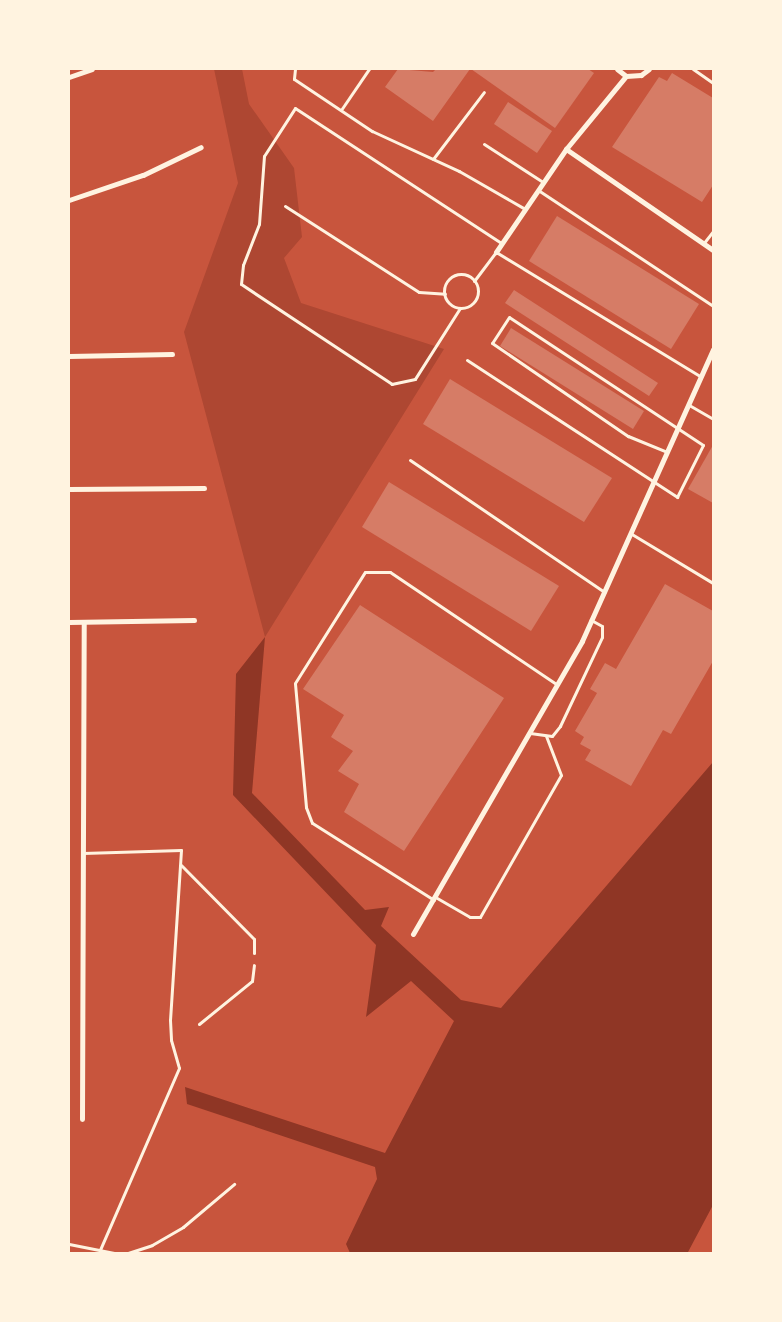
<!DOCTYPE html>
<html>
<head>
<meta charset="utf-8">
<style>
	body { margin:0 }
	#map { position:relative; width:782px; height:1322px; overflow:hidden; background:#c8553d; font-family:"Work Sans",sans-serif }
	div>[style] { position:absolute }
	.green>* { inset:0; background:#ae4732 }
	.water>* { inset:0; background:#8f3625 }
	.building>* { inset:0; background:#d67c66 }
	.service>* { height:3px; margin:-1.5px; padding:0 1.5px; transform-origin:1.5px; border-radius:1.5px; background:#fff3e0 }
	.service>.ring { margin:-1.5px; padding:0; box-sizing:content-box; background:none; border:3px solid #fff3e0; border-radius:50% }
	.minor>* { height:5px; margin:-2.5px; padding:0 2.5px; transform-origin:2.5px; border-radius:2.5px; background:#fff3e0 }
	span { translate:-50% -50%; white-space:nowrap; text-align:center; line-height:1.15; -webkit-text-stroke:4.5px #fff3e0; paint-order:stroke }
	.frame { position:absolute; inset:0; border:70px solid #fff3e0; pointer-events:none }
</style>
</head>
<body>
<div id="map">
	<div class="green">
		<div style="clip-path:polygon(214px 69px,242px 69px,249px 104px,294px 168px,302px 237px,284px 258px,301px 303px,444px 349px,265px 637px,184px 332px,238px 183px)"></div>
	</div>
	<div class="water">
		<div style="clip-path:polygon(265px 637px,252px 793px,365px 910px,389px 907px,381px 926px,461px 1000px,501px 1008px,713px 762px,713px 1205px,688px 1252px,350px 1253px,346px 1244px,377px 1179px,375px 1167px,187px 1104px,185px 1087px,385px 1153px,454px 1021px,411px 981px,366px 1017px,376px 945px,233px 795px,236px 674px)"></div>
	</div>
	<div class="building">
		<div style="clip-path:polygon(398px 69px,433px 72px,436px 69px,470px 69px,433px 121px,385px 87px)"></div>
		<div style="clip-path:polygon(471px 69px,588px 69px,594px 73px,555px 128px)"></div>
		<div style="clip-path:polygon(672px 73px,713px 98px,713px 185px,702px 202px,612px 147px,659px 77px,667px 81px)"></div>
		<div style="clip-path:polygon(508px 102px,552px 131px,537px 153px,494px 124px)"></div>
		<div style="clip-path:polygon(557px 216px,699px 304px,671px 349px,529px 261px)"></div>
		<div style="clip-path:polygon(514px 290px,658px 383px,649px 396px,505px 303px)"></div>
		<div style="clip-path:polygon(511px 328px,644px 411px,633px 429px,500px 346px)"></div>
		<div style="clip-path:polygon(450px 379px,612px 478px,584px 522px,423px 424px)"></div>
		<div style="clip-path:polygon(713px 445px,713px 503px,688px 489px)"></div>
		<div style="clip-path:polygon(389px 482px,559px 586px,531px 631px,362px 527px)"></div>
		<div style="clip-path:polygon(665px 584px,713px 611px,713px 661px,671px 734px,663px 730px,631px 786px,585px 760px,591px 750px,580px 744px,584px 737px,575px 731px,597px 693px,590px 689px,605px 663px,616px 669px)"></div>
		<div style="clip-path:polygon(360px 605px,504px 698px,404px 851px,344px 812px,359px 784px,338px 771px,353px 751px,331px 737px,344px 715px,303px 689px)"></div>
	</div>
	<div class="service">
		<div style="left:295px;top:69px;width:10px;rotate:96deg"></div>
		<div style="left:294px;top:79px;width:94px;rotate:33.7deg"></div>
		<div style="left:372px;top:131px;width:96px;rotate:24.7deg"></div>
		<div style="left:459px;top:171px;width:76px;rotate:29.9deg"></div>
		<div style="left:693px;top:69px;width:24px;rotate:35deg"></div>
		<div style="left:341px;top:110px;width:50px;rotate:-55.7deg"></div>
		<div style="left:484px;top:144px;width:70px;rotate:32.8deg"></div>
		<div style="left:433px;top:159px;width:84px;rotate:-52.7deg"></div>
		<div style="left:538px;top:190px;width:210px;rotate:33.5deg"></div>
		<div style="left:285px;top:206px;width:159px;rotate:32.7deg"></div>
		<div style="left:419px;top:292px;width:26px;rotate:4deg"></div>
		<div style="left:703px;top:244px;width:16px;rotate:-52deg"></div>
		<div class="ring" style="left:444px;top:274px;width:31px;height:31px"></div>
		<div style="left:474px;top:281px;width:36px;rotate:-53deg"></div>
		<div style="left:496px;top:252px;width:239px;rotate:31.3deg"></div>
		<div style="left:460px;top:308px;width:84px;rotate:122.4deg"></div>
		<div style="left:415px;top:379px;width:24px;rotate:168deg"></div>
		<div style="left:392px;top:384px;width:181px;rotate:-146.5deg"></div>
		<div style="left:241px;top:284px;width:19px;rotate:-84deg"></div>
		<div style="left:243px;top:265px;width:44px;rotate:-68.7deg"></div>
		<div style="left:259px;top:224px;width:68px;rotate:-85.8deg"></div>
		<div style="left:264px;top:156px;width:57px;rotate:-57.1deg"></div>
		<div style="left:295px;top:108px;width:246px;rotate:33.2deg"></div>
		<div style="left:467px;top:360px;width:251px;rotate:33.1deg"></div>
		<div style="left:677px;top:497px;width:58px;rotate:-63.4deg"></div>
		<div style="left:703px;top:445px;width:232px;rotate:-146.6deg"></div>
		<div style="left:509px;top:317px;width:31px;rotate:123deg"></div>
		<div style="left:492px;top:343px;width:165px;rotate:34.4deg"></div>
		<div style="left:628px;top:436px;width:42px;rotate:22.3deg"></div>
		<div style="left:689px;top:405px;width:28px;rotate:30deg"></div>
		<div style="left:410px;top:460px;width:235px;rotate:34.2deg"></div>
		<div style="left:630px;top:533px;width:97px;rotate:31.1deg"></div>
		<div style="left:530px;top:733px;width:22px;rotate:8deg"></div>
		<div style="left:552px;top:736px;width:13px;rotate:-51deg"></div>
		<div style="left:560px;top:726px;width:98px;rotate:-64.7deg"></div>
		<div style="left:602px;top:637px;width:11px;rotate:-90deg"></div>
		<div style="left:602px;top:626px;width:13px;rotate:-151deg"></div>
		<div style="left:83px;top:853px;width:98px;rotate:-1.8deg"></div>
		<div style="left:181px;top:850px;width:170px;rotate:93.7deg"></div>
		<div style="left:170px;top:1020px;width:20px;rotate:87deg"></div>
		<div style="left:171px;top:1040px;width:29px;rotate:74deg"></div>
		<div style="left:179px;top:1068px;width:198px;rotate:113.5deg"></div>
		<div style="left:181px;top:865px;width:104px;rotate:45.4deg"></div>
		<div style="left:254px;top:939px;width:14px;rotate:90deg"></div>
		<div style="left:437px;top:898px;width:38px;rotate:30deg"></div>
		<div style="left:470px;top:917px;width:10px"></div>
		<div style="left:480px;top:917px;width:163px;rotate:-60.3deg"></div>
		<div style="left:561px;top:775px;width:42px;rotate:-111deg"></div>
		<div style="left:434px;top:900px;width:144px;rotate:-147.7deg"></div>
		<div style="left:312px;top:823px;width:17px;rotate:-111deg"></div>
		<div style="left:306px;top:807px;width:124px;rotate:-95.1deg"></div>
		<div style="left:295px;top:683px;width:131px;rotate:-57.8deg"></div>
		<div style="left:365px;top:572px;width:25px"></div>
		<div style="left:390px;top:572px;width:200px;rotate:34deg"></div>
		<div style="left:199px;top:1024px;width:68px;rotate:-39.1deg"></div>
		<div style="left:252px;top:981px;width:16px;rotate:-83deg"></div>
		<div style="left:69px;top:1244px;width:46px;rotate:11.3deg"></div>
		<div style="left:128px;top:1253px;width:25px;rotate:-18deg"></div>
		<div style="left:152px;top:1245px;width:36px;rotate:-30deg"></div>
		<div style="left:183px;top:1227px;width:67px;rotate:-40.1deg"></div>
	</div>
	<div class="minor">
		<div style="left:617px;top:69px;width:11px;rotate:38deg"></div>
		<div style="left:626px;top:76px;width:15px;rotate:-4deg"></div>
		<div style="left:641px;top:75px;width:10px;rotate:-37deg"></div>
		<div style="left:69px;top:77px;width:24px;rotate:-19deg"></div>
		<div style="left:566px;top:149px;width:178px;rotate:34.5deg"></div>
		<div style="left:69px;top:200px;width:78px;rotate:-18.7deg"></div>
		<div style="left:143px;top:175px;width:64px;rotate:-25.8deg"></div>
		<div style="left:496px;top:252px;width:125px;rotate:-55.8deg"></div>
		<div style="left:566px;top:149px;width:94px;rotate:-50.6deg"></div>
		<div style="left:69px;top:356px;width:103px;rotate:-1.1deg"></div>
		<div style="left:69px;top:489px;width:135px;rotate:-0.4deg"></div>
		<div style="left:69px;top:622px;width:125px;rotate:-0.9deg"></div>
		<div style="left:413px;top:934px;width:338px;rotate:-60deg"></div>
		<div style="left:582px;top:641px;width:320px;rotate:-65.8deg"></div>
		<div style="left:82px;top:1119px;width:497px;rotate:-89.8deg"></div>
	</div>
	<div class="frame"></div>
</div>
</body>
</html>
